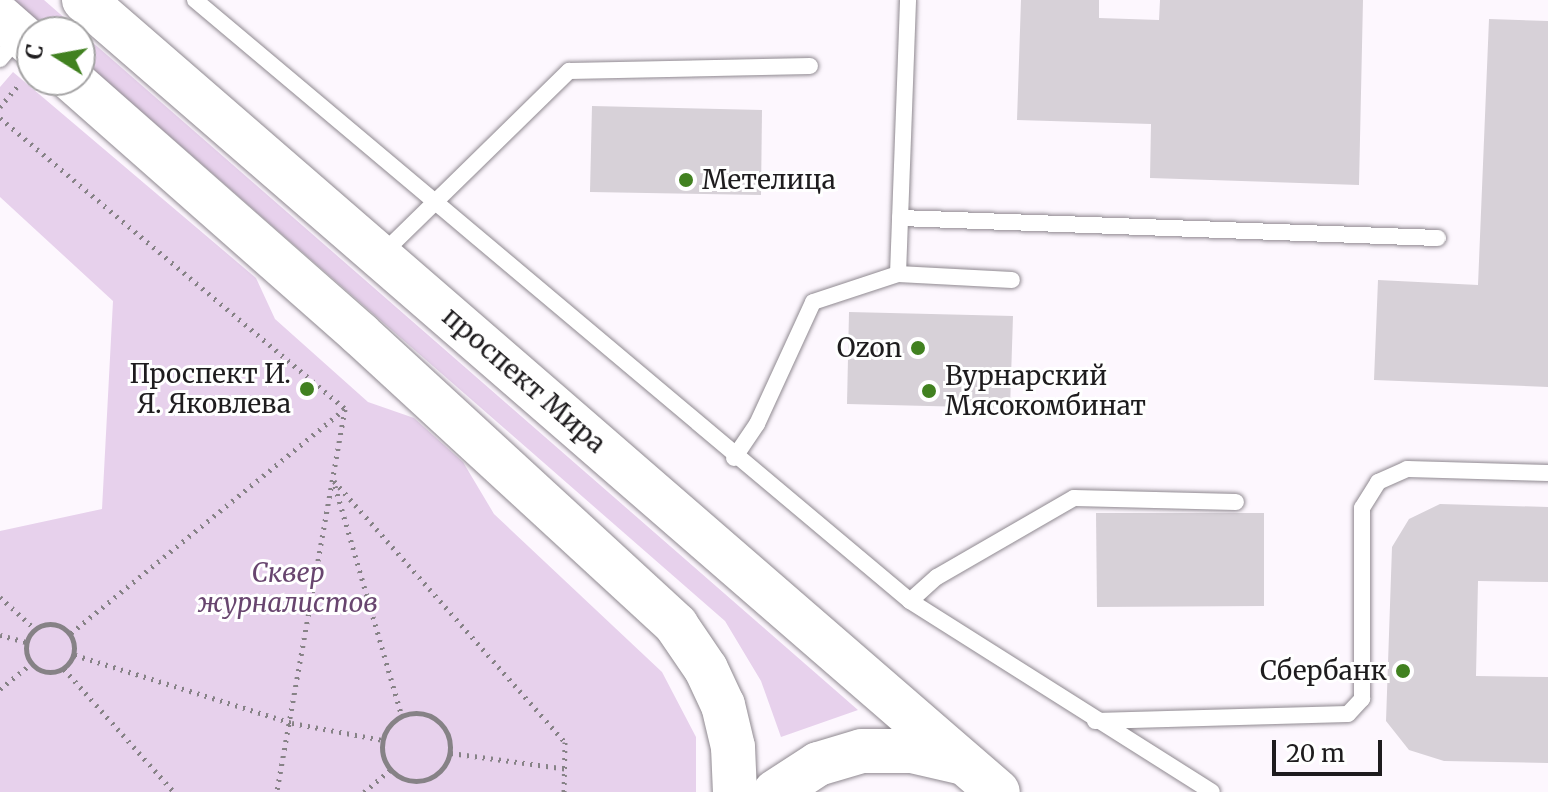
<!DOCTYPE html>
<html>
<head>
<meta charset="utf-8">
<style>
	body { margin:0 }
	#map { position:relative; width:1548px; height:792px; overflow:hidden; background:#fdf7fe; font-family:Merriweather,serif }
	div>[style] { position:absolute }
	.green>* { inset:0; background:#e7d1ec }
	.building>* { inset:0; background:#d7d1d8 }
	.path>* { height:5px; margin-top:-2.5px; transform-origin:0; background:repeating-linear-gradient(90deg,#868286 0 2px,transparent 0 8px) }
	.path>.ring { margin:-2.5px; padding:0; box-sizing:content-box; background:none; border:5px solid #868286; border-radius:50% }
	.roads { filter:drop-shadow(0 0 2px #8f8990) drop-shadow(0 0 2px #8f8990) }
	.service>* { height:16px; margin:-8px; padding:0 8px; transform-origin:8px; border-radius:8px; background:#fff }
	.primary>* { height:44px; margin:-22px; padding:0 22px; transform-origin:22px; border-radius:22px; background:#fff }
	.dots>* { width:22px; height:22px; translate:-50% -50%; box-sizing:border-box; border:4px solid #fff; border-radius:50% }
	span { translate:-50% -50%; white-space:nowrap; text-align:center; line-height:1.15; -webkit-text-stroke:6px #fff; paint-order:stroke }
	.poi-label { font-size:26px; color:#1e1c1e }
	.left { translate:0 -50%; text-align:left }
	.right { translate:-100% -50%; text-align:right }
	.street-label { font-size:26px; color:#1e1c1e }
	.park-label { font-size:26px; color:#68456f; font-style:italic }
	.north { position:absolute; left:16px; top:16px; width:80px; height:80px; box-sizing:border-box; background:#fff; border:2px solid #a5a4a5; border-radius:50%; rotate:281deg; font-size:22px; font-weight:700; line-height:32px; text-align:center; color:#1e1c1e }
	.north::after { content:''; display:block; margin:auto; width:28px; height:36px; background:#418120; clip-path:polygon(50% 0,100% 100%,50% 72%,0 100%) }
	.scale { position:absolute; left:1272px; top:740px; width:110px; height:36px; box-sizing:border-box; border:4px solid #1e1c1e; border-top:0; padding-left:10px; font-size:24px; line-height:28px; white-space:nowrap; color:#1e1c1e; -webkit-text-stroke:6px #fff; paint-order:stroke }
</style>
</head>
<body>
<div id="map">
	<div class="green">
		<div style="clip-path:polygon(13px 0,44px 0,858px 710px,781px 737px,761px 681px,725px 621px,80px 58px,80px 32px,50px 32px)"></div>
		<div style="clip-path:polygon(13px 72px,256px 278px,275px 319px,368px 402px,414px 418px,463px 462px,494px 514px,662px 672px,696px 737px,696px 792px,0 792px,0 531px,102px 509px,113px 301px,0 197px,0 87px)"></div>
	</div>
	<div class="building">
		<div style="clip-path:polygon(1021px 0,1099px 0,1099px 18px,1159px 20px,1160px 0,1363px 0,1359px 185px,1150px 178px,1151px 124px,1017px 120px)"></div>
		<div style="clip-path:polygon(1489px 19px,1548px 21px,1548px 387px,1374px 380px,1378px 280px,1478px 285px)"></div>
		<div style="clip-path:polygon(592px 106px,762px 110px,761px 195px,590px 192px)"></div>
		<div style="clip-path:polygon(849px 312px,1013px 316px,1010px 408px,847px 404px)"></div>
		<div style="clip-path:polygon(1440px 504px,1548px 507px,1548px 582px,1478px 581px,1476px 676px,1548px 677px,1548px 763px,1444px 761px,1409px 750px,1386px 721px,1392px 547px,1409px 519px)"></div>
		<div style="clip-path:polygon(1096px 513px,1264px 513px,1264px 606px,1097px 607px)"></div>
	</div>
	<div class="path">
		<div style="left:0;top:107px;width:31px;rotate:-50deg"></div>
		<div style="left:0;top:118px;width:451px;rotate:40.1deg"></div>
		<div style="left:345px;top:409px;width:389px;rotate:100.1deg"></div>
		<div style="left:334px;top:481px;width:349px;rotate:48.5deg"></div>
		<div style="left:565px;top:742px;width:50px;rotate:91.1deg"></div>
		<div style="left:335px;top:486px;width:240px;rotate:73.8deg"></div>
		<div style="left:0;top:597px;width:46px;rotate:42.4deg"></div>
		<div class="ring" style="left:26px;top:624px;width:43px;height:43px"></div>
		<div style="left:71px;top:633px;width:354px;rotate:-39.3deg"></div>
		<div style="left:0;top:635px;width:27px;rotate:15deg"></div>
		<div style="left:75px;top:655px;width:227px;rotate:17.4deg"></div>
		<div style="left:292px;top:723px;width:93px;rotate:10.6deg"></div>
		<div style="left:64px;top:669px;width:165px;rotate:48.2deg"></div>
		<div style="left:0;top:689px;width:40px;rotate:-39deg"></div>
		<div class="ring" style="left:382px;top:713px;width:63px;height:63px"></div>
		<div style="left:451px;top:753px;width:118px;rotate:7.8deg"></div>
		<div style="left:364px;top:792px;width:34px;rotate:-40deg"></div>
	</div>
	<div class="roads">
		<div class="service">
			<div style="left:195px;top:0;width:934px;rotate:40.05deg"></div>
			<div style="left:910px;top:601px;width:357px;rotate:32.3deg"></div>
			<div style="left:0;top:59px;width:30px;rotate:-50deg"></div>
			<div style="left:900px;top:218px;width:538px;rotate:2.13deg"></div>
			<div style="left:382px;top:254px;width:262px;rotate:-44.4deg"></div>
			<div style="left:569px;top:71px;width:241px;rotate:-1.2deg"></div>
			<div style="left:898px;top:274px;width:114px;rotate:3deg"></div>
			<div style="left:734px;top:458px;width:41px;rotate:-55.9deg"></div>
			<div style="left:757px;top:424px;width:134px;rotate:-65.3deg"></div>
			<div style="left:813px;top:302px;width:89px;rotate:-18.2deg"></div>
			<div style="left:898px;top:274px;width:274px;rotate:-87.9deg"></div>
			<div style="left:910px;top:601px;width:36px;rotate:-42deg"></div>
			<div style="left:937px;top:577px;width:158px;rotate:-30deg"></div>
			<div style="left:1074px;top:498px;width:162px;rotate:1.4deg"></div>
			<div style="left:1095px;top:721px;width:253px;rotate:-1.6deg"></div>
			<div style="left:1348px;top:714px;width:21px;rotate:-47deg"></div>
			<div style="left:1362px;top:699px;width:191px;rotate:-90deg"></div>
			<div style="left:1362px;top:508px;width:31px;rotate:-58deg"></div>
			<div style="left:1378px;top:482px;width:32px;rotate:-24deg"></div>
			<div style="left:1407px;top:469px;width:141px;rotate:1.6deg"></div>
		</div>
		<div class="primary">
			<div style="left:84px;top:0;width:1209px;rotate:40.91deg"></div>
			<div style="left:0;top:17px;width:43px;rotate:41.2deg"></div>
			<div style="left:72px;top:80px;width:384px;rotate:41.4deg"></div>
			<div style="left:360px;top:334px;width:430px;rotate:42.6deg"></div>
			<div style="left:676px;top:625px;width:53px;rotate:55.7deg"></div>
			<div style="left:706px;top:669px;width:40px;rotate:65deg"></div>
			<div style="left:723px;top:705px;width:43px;rotate:76.6deg"></div>
			<div style="left:733px;top:747px;width:45px;rotate:87.5deg"></div>
			<div style="left:775px;top:792px;width:51px;rotate:-33.1deg"></div>
			<div style="left:818px;top:764px;width:46px;rotate:-16.5deg"></div>
			<div style="left:862px;top:751px;width:50px"></div>
			<div style="left:912px;top:751px;width:49px;rotate:12.9deg"></div>
		</div>
	</div>
	<div class="dots">
		<div style="left:686px;top:180px;background:#418120"></div>
		<div style="left:918px;top:348px;background:#418120"></div>
		<div style="left:307px;top:389px;background:#418120"></div>
		<div style="left:929px;top:391px;background:#418120"></div>
		<div style="left:1403px;top:671px;background:#418120"></div>
	</div>
	<div class="poi-label">
		<span class="left" style="left:702px;top:180px">Метелица</span>
		<span class="right" style="left:902px;top:348px">Ozon</span>
		<span class="right" style="left:291px;top:389px">Проспект И.<br>Я. Яковлева</span>
		<span class="left" style="left:945px;top:391px">Вурнарский<br>Мясокомбинат</span>
		<span class="right" style="left:1387px;top:671px">Сбербанк</span>
	</div>
	<div class="street-label">
		<span style="left:524px;top:380px;rotate:41deg">проспект Мира</span>
	</div>
	<div class="park-label">
		<span style="left:288px;top:588px">Сквер<br>журналистов</span>
	</div>
	<div class="north">С</div>
	<div class="scale">20 m</div>
</div>
</body>
</html>
